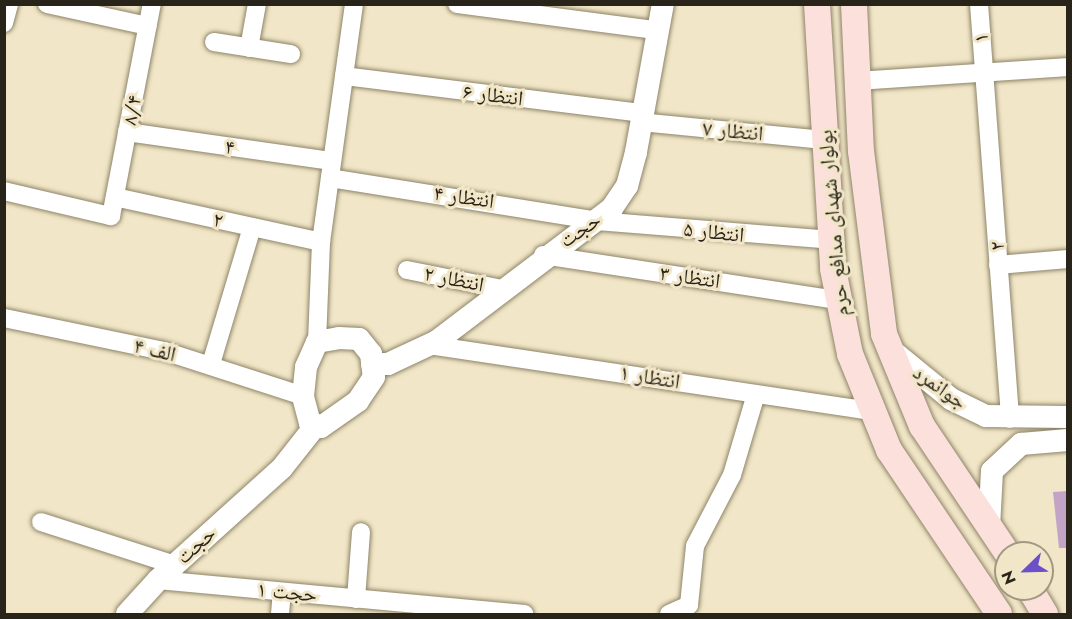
<!DOCTYPE html>
<html>
<head>
<meta charset="utf-8">
<style>
	body { margin:0 }
	#map { position:relative; width:1072px; height:619px; overflow:hidden; background:#f1e6c7; font-family:Jost,"Noto Naskh Arabic",sans-serif }
	div>[style] { position:absolute }
	.building>* { inset:0; background:#c3a4c7 }
	.roads { filter:drop-shadow(0 0 2px #8e8468) drop-shadow(0 0 2px #8e8468) }
	.minor>* { height:18px; margin:-9px; padding:0 9px; transform-origin:9px; border-radius:9px; background:#fff }
	.tertiary>* { height:22px; margin:-11px; padding:0 11px; transform-origin:11px; border-radius:11px; background:#fff }
	.secondary>* { height:26px; margin:-13px; padding:0 13px; transform-origin:13px; border-radius:13px; background:#fbe0db }
	span { translate:-50% -50%; white-space:nowrap; text-align:center; line-height:1.15; -webkit-text-stroke:6px #f1e6c7; paint-order:stroke }
	.street-label { font-size:21px; color:#292419 }
	.frame { position:absolute; inset:0; border:6px solid #292419; pointer-events:none }
	.north { position:absolute; left:994px; top:541px; width:60px; height:60px; box-sizing:border-box; background:#f1e6c7; border:2px solid #a19881; border-radius:50%; rotate:247deg; font-size:16px; font-weight:700; line-height:24px; text-align:center; color:#292419 }
	.north::after { content:''; display:block; margin:auto; width:21px; height:27px; background:#6b50ca; clip-path:polygon(50% 0,100% 100%,50% 72%,0 100%) }
</style>
</head>
<body>
<div id="map">
	<div class="building">
		<div style="clip-path:polygon(1068px 491px,1068px 548px,1059px 548px,1053px 492px)"></div>
	</div>
	<div class="roads">
		<div class="minor">
			<div style="left:47px;top:4px;width:103px;rotate:12.3deg"></div>
			<div style="left:457px;top:4px;width:199px;rotate:7.5deg"></div>
			<div style="left:979px;top:4px;width:416px;rotate:85.7deg"></div>
			<div style="left:4px;top:23px;width:20px;rotate:-75deg"></div>
			<div style="left:214px;top:42px;width:78px;rotate:8.9deg"></div>
			<div style="left:249px;top:48px;width:45px;rotate:-79.7deg"></div>
			<div style="left:344px;top:76px;width:300px;rotate:7.1deg"></div>
			<div style="left:858px;top:81px;width:210px;rotate:-3.8deg"></div>
			<div style="left:640px;top:122px;width:186px;rotate:5.6deg"></div>
			<div style="left:127px;top:132px;width:207px;rotate:8.1deg"></div>
			<div style="left:330px;top:178px;width:270px;rotate:9.1deg"></div>
			<div style="left:597px;top:221px;width:235px;rotate:4.6deg"></div>
			<div style="left:4px;top:191px;width:110px;rotate:13.2deg"></div>
			<div style="left:111px;top:216px;width:216px;rotate:-79.1deg"></div>
			<div style="left:115px;top:197px;width:211px;rotate:12.3deg"></div>
			<div style="left:543px;top:255px;width:298px;rotate:8.7deg"></div>
			<div style="left:998px;top:265px;width:70px;rotate:-4.9deg"></div>
			<div style="left:407px;top:270px;width:97px;rotate:11.3deg"></div>
			<div style="left:4px;top:318px;width:163px;rotate:11.7deg"></div>
			<div style="left:164px;top:351px;width:146px;rotate:17.9deg"></div>
			<div style="left:317px;top:342px;width:100px;rotate:-87.7deg"></div>
			<div style="left:321px;top:242px;width:240px;rotate:-82.1deg"></div>
			<div style="left:429px;top:345px;width:446px;rotate:8.5deg"></div>
			<div style="left:211px;top:364px;width:143px;rotate:-73.3deg"></div>
			<div style="left:41px;top:522px;width:141px;rotate:17.8deg"></div>
			<div style="left:158px;top:580px;width:368px;rotate:5.3deg"></div>
			<div style="left:356px;top:599px;width:67px;rotate:-85.7deg"></div>
			<div style="left:280px;top:614px;width:22px;rotate:-85deg"></div>
			<div style="left:669px;top:614px;width:22px;rotate:-24deg"></div>
			<div style="left:689px;top:605px;width:59px;rotate:-84.2deg"></div>
			<div style="left:695px;top:546px;width:80px;rotate:-62.5deg"></div>
			<div style="left:732px;top:475px;width:84px;rotate:-73.5deg"></div>
		</div>
		<div class="tertiary">
			<div style="left:339px;top:338px;width:20px;rotate:3deg"></div>
			<div style="left:359px;top:339px;width:19px;rotate:51deg"></div>
			<div style="left:371px;top:354px;width:23px;rotate:83deg"></div>
			<div style="left:374px;top:377px;width:29px;rotate:124deg"></div>
			<div style="left:358px;top:401px;width:45px;rotate:144.9deg"></div>
			<div style="left:321px;top:427px;width:12px;rotate:-160deg"></div>
			<div style="left:310px;top:423px;width:28px;rotate:-105deg"></div>
			<div style="left:303px;top:396px;width:29px;rotate:-84deg"></div>
			<div style="left:306px;top:367px;width:27px;rotate:-66deg"></div>
			<div style="left:317px;top:342px;width:22px;rotate:-10deg"></div>
			<div style="left:890px;top:349px;width:79px;rotate:39.3deg"></div>
			<div style="left:951px;top:399px;width:39px;rotate:26deg"></div>
			<div style="left:986px;top:416px;width:82px;rotate:0.7deg"></div>
			<div style="left:372px;top:364px;width:16px"></div>
			<div style="left:388px;top:364px;width:54px;rotate:-25.1deg"></div>
			<div style="left:437px;top:341px;width:220px;rotate:-37.2deg"></div>
			<div style="left:612px;top:208px;width:27px;rotate:-56deg"></div>
			<div style="left:627px;top:186px;width:35px;rotate:-75deg"></div>
			<div style="left:636px;top:152px;width:150px;rotate:-79.7deg"></div>
			<div style="left:989px;top:528px;width:57px;rotate:-87deg"></div>
			<div style="left:992px;top:471px;width:40px;rotate:-43deg"></div>
			<div style="left:1021px;top:444px;width:47px;rotate:-4.9deg"></div>
			<div style="left:127px;top:614px;width:46px;rotate:-47.6deg"></div>
			<div style="left:158px;top:580px;width:167px;rotate:-42.1deg"></div>
			<div style="left:282px;top:468px;width:55px;rotate:-51.7deg"></div>
		</div>
		<div class="secondary">
			<div style="left:817px;top:4px;width:265px;rotate:86.5deg"></div>
			<div style="left:833px;top:269px;width:87px;rotate:78.7deg"></div>
			<div style="left:850px;top:354px;width:104px;rotate:67.9deg"></div>
			<div style="left:889px;top:450px;width:197px;rotate:56.1deg"></div>
			<div style="left:854px;top:4px;width:147px;rotate:87.3deg"></div>
			<div style="left:861px;top:151px;width:184px;rotate:82.8deg"></div>
			<div style="left:884px;top:334px;width:100px;rotate:67.6deg"></div>
			<div style="left:922px;top:426px;width:153px;rotate:56.2deg"></div>
			<div style="left:1030px;top:589px;width:29px;rotate:59deg"></div>
		</div>
	</div>
	<div class="street-label">
		<span style="left:981px;top:38px;rotate:-94deg">۱</span>
		<span style="left:493px;top:95px;rotate:7deg">انتظار ۶</span>
		<span style="left:132px;top:110px;rotate:-79deg">۸/۴</span>
		<span style="left:733px;top:131px;rotate:5deg">انتظار ۷</span>
		<span style="left:230px;top:147px;rotate:8deg">۴</span>
		<span style="left:464px;top:197px;rotate:8deg">انتظار ۴</span>
		<span style="left:218px;top:220px;rotate:12deg">۲</span>
		<span style="left:833px;top:223px;rotate:-95deg">بولوار شهدای مدافع حرم</span>
		<span style="left:580px;top:230px;rotate:-34deg">حجت</span>
		<span style="left:714px;top:232px;rotate:6deg">انتظار ۵</span>
		<span style="left:997px;top:246px;rotate:-94deg">۲</span>
		<span style="left:690px;top:277px;rotate:8deg">انتظار ۳</span>
		<span style="left:454px;top:279px;rotate:11deg">انتظار ۲</span>
		<span style="left:155px;top:350px;rotate:13deg">۴ الف</span>
		<span style="left:650px;top:377px;rotate:9deg">انتظار ۱</span>
		<span style="left:940px;top:387px;rotate:35deg">جوانمرد</span>
		<span style="left:196px;top:545px;rotate:-42deg">حجت</span>
		<span style="left:287px;top:592px;rotate:5deg">حجت ۱</span>
	</div>
	<div class="frame"></div>
	<div class="north">N</div>
</div>
</body>
</html>
